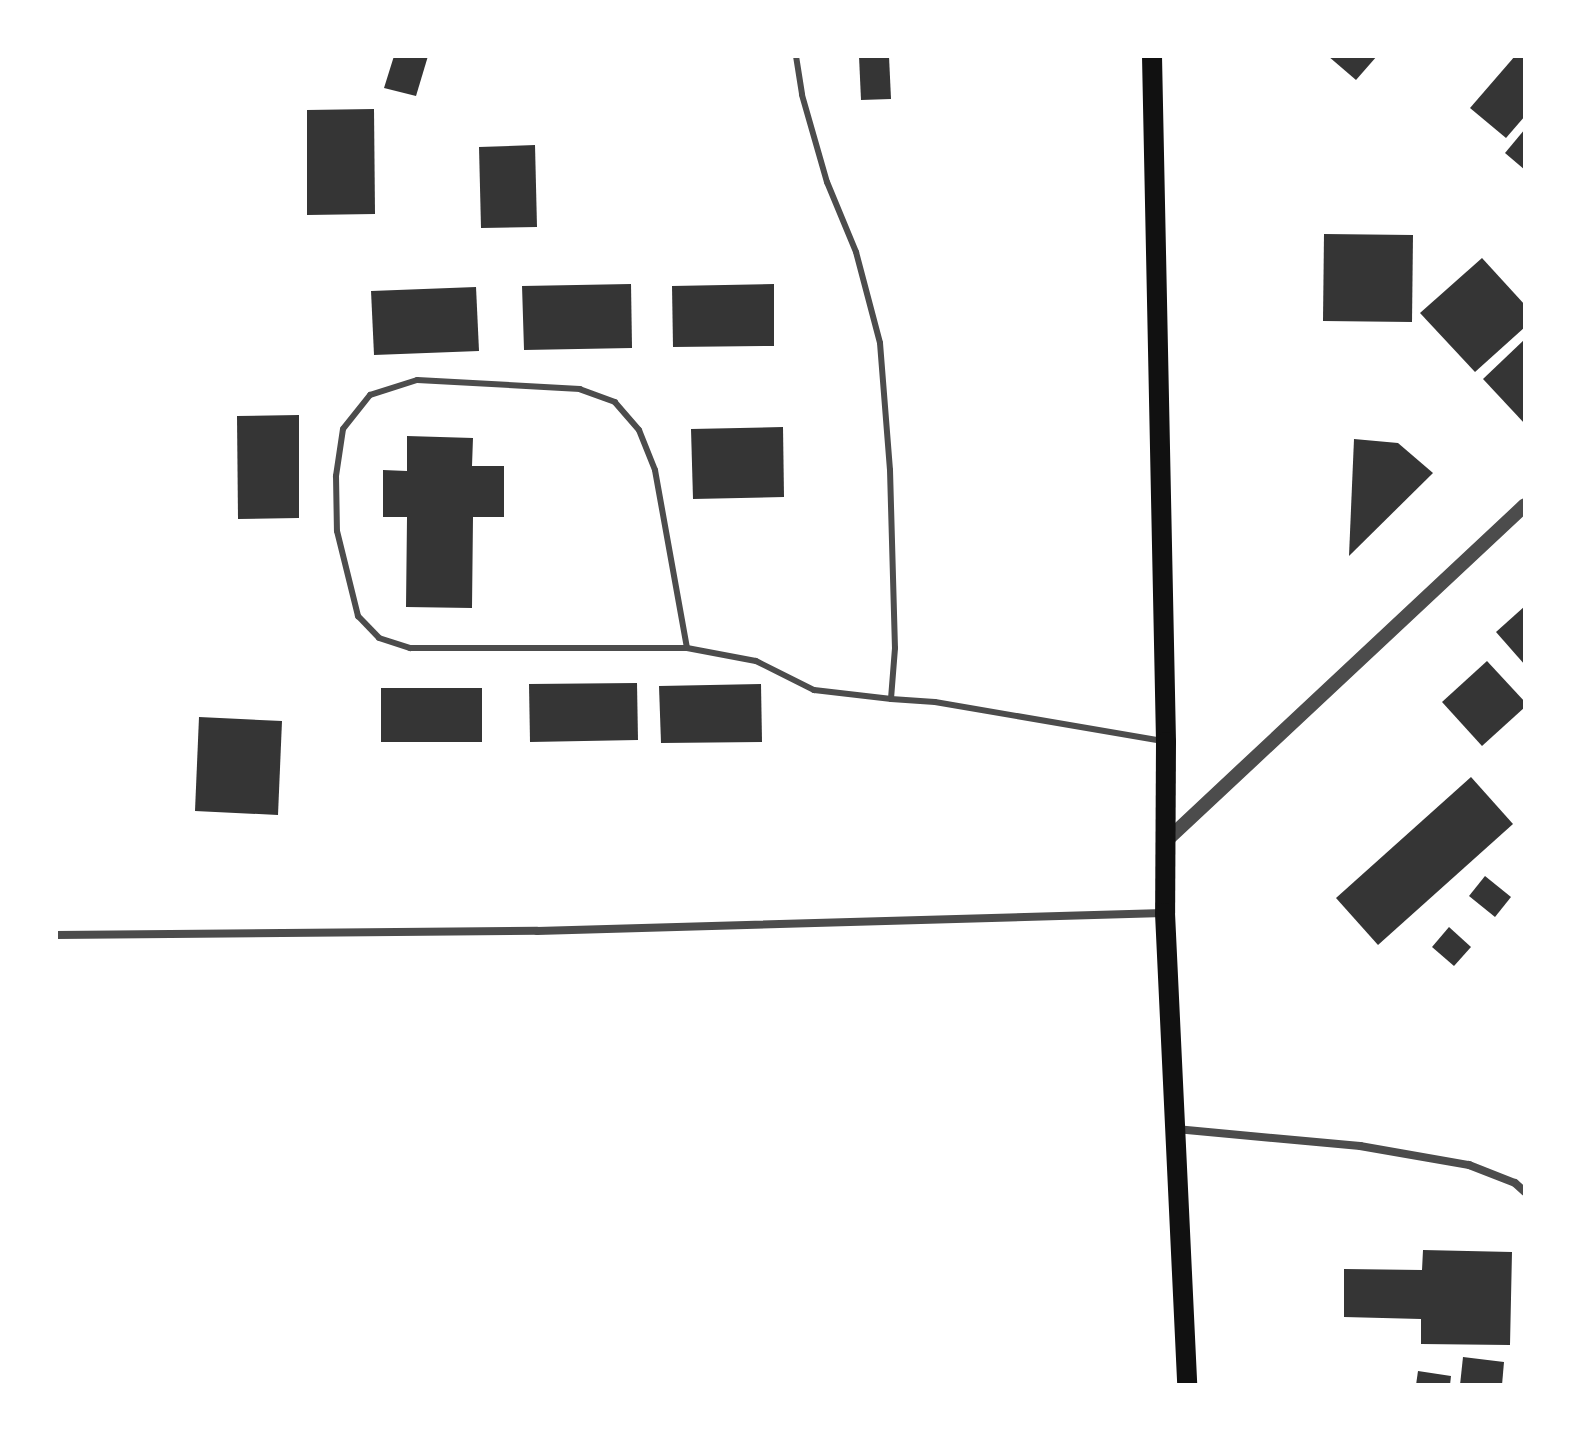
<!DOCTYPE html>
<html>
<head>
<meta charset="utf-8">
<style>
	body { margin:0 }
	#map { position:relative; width:1581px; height:1441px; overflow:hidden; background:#fff; font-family:"DejaVu Sans",sans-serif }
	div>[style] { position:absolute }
	.building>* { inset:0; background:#353535 }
	.service>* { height:6px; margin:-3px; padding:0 3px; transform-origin:3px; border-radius:3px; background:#4c4c4c }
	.minor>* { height:8px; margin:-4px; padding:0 4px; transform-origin:4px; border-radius:4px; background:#4c4c4c }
	.tertiary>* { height:14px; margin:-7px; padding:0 7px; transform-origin:7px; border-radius:7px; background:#4c4c4c }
	.primary>* { height:20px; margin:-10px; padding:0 10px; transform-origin:10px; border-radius:10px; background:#111 }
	span { translate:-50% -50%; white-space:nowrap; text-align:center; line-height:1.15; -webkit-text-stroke:8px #fff; paint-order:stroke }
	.frame { position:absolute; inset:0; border:58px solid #fff; pointer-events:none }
</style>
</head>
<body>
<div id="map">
	<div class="building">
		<div style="clip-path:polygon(394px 56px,428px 56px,416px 96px,384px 88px)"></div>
		<div style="clip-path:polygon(859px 56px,889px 56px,891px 99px,861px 100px)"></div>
		<div style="clip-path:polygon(1328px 56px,1377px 56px,1356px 80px)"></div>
		<div style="clip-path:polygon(1515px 56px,1525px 56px,1525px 116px,1506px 138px,1470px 108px)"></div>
		<div style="clip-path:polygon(374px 109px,375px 214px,307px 215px,307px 110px)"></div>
		<div style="clip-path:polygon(1525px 129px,1525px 170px,1505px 153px)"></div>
		<div style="clip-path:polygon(535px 145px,537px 227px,481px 228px,479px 147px)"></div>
		<div style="clip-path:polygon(1324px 234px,1413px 235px,1412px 322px,1323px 321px)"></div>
		<div style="clip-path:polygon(1482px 258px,1525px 305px,1525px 327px,1475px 372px,1420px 313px)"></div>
		<div style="clip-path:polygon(631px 284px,632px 348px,524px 350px,522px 286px)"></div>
		<div style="clip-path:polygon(774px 284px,774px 346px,673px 347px,672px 286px)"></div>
		<div style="clip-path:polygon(476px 287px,479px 351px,374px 355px,371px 291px)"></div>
		<div style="clip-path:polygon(1525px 339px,1525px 424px,1483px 379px)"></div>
		<div style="clip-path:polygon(299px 415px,299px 518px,238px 519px,237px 416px)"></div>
		<div style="clip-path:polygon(783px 427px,784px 497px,693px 499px,691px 429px)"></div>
		<div style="clip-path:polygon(407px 436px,473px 438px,472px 466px,504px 466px,504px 517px,473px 517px,472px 608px,406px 607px,407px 517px,383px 517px,383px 470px,407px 471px)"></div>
		<div style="clip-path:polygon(1354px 439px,1398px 443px,1433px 473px,1349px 556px)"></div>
		<div style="clip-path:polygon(1525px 606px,1525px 665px,1496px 632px)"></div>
		<div style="clip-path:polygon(1487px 661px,1525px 702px,1525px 707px,1482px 746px,1442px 702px)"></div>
		<div style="clip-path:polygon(637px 683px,638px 740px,530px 742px,529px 684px)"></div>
		<div style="clip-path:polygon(761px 684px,762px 742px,661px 743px,659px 686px)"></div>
		<div style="clip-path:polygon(381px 688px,482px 688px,482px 742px,381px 742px)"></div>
		<div style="clip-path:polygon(199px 717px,282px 721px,278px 815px,195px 811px)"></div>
		<div style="clip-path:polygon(1471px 777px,1513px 824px,1378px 945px,1336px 898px)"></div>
		<div style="clip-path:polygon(1485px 876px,1511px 897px,1495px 917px,1469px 896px)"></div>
		<div style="clip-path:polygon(1449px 927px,1471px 947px,1454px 966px,1432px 947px)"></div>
		<div style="clip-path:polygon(1423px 1250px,1512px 1252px,1510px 1345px,1421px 1344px,1421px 1319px,1344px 1317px,1344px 1269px,1422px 1270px)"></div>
		<div style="clip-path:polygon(1463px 1357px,1504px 1362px,1502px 1385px,1460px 1385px)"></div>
		<div style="clip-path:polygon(1418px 1371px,1451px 1376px,1450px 1385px,1416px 1385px)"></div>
	</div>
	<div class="service">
		<div style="left:796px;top:56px;width:39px;rotate:81deg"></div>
		<div style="left:802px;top:95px;width:91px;rotate:74deg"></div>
		<div style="left:827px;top:182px;width:76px;rotate:67.5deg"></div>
		<div style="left:856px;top:252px;width:94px;rotate:75.2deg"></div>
		<div style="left:880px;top:343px;width:127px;rotate:85.5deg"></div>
		<div style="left:890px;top:470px;width:178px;rotate:88.4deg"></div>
		<div style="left:895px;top:648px;width:51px;rotate:94.5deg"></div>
		<div style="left:891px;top:699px;width:44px;rotate:3.9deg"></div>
		<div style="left:935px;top:702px;width:231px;rotate:9.7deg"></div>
		<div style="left:687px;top:648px;width:181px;rotate:-100.2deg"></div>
		<div style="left:655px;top:470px;width:43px;rotate:-111.8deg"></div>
		<div style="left:639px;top:430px;width:37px;rotate:-131deg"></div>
		<div style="left:615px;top:402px;width:37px;rotate:-160deg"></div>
		<div style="left:580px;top:389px;width:163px;rotate:-176.8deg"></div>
		<div style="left:417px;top:380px;width:49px;rotate:162.3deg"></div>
		<div style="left:370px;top:395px;width:43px;rotate:128.5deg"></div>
		<div style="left:343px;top:429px;width:48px;rotate:98.5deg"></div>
		<div style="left:336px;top:476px;width:55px;rotate:89deg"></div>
		<div style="left:337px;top:531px;width:88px;rotate:76.1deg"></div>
		<div style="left:358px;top:616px;width:30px;rotate:46deg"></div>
		<div style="left:379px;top:638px;width:33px;rotate:18deg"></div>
		<div style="left:410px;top:648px;width:277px"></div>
		<div style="left:687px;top:648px;width:70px;rotate:10.7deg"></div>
		<div style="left:756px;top:661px;width:65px;rotate:26.6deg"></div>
		<div style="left:814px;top:690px;width:78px;rotate:6.7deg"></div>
	</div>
	<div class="minor">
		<div style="left:56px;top:935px;width:481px;rotate:-0.5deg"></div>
		<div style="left:537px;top:931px;width:627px;rotate:-1.64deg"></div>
		<div style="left:1176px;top:1129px;width:185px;rotate:5.3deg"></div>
		<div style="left:1360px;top:1146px;width:111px;rotate:9.9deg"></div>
		<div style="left:1469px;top:1165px;width:49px;rotate:21.4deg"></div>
		<div style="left:1515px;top:1183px;width:13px;rotate:42deg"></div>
	</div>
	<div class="tertiary">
		<div style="left:1167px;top:840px;width:490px;rotate:-43.1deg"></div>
	</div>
	<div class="primary">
		<div style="left:1152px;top:56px;width:686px;rotate:88.83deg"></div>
		<div style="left:1166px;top:742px;width:171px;rotate:90.3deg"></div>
		<div style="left:1165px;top:913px;width:473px;rotate:87.3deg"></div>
	</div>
	<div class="frame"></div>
</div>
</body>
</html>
